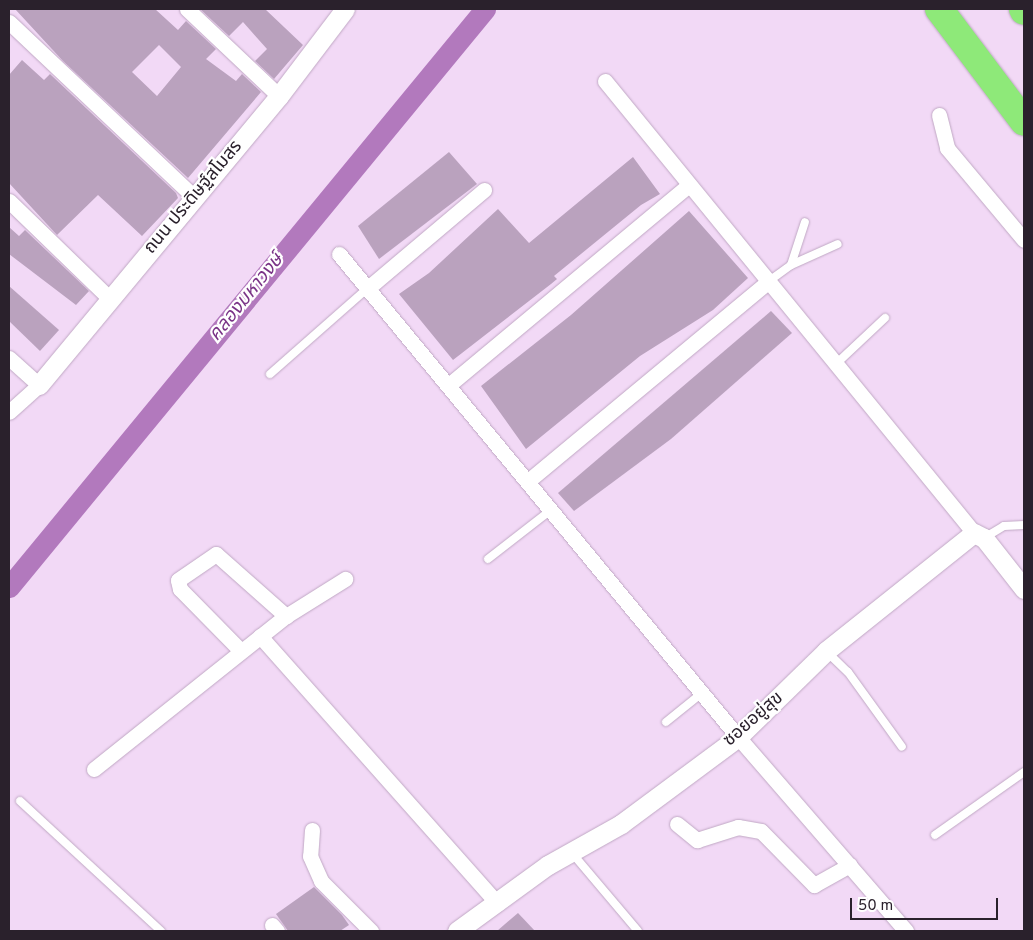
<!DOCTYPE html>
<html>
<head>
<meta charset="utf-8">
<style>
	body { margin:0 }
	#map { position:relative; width:1033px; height:940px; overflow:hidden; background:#f2d9f6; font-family:Overpass,"Noto Sans Thai",sans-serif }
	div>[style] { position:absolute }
	.canal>* { height:21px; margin:-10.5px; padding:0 10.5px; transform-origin:10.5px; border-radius:10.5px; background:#b279bd }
	.building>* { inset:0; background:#baa2be }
	.roads { filter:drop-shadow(0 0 1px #c0a8c4) drop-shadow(0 0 1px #c0a8c4) }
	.service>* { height:8px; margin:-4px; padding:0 4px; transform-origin:4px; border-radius:4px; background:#fff }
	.minor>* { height:15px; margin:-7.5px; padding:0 7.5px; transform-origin:7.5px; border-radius:7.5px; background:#fff }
	.tertiary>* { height:19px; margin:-9.5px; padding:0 9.5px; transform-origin:9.5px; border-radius:9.5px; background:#fff }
	.motorway>* { height:28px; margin:-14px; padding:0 14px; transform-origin:14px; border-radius:14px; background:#8ee979 }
	span { translate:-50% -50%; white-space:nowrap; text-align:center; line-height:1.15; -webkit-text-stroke:4.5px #fff; paint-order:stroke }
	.street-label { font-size:18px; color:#2a212c }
	.water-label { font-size:19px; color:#7a3487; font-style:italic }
	.frame { position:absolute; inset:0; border:10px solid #2a212c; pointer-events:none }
	.scale { position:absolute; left:850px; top:898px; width:148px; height:22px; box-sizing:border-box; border:2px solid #2a212c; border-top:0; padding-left:6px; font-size:15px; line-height:18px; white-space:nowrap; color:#2a212c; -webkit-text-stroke:4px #fff; paint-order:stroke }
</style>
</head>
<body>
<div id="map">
	<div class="canal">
		<div style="left:9px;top:587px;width:749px;rotate:-50.53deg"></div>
	</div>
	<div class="building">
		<div style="clip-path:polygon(evenodd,15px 9px,155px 9px,178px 30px,186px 21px,216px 49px,206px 59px,236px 81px,242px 74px,261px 92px,188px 178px,63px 61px,15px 9px,159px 45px,181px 67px,157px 96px,132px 72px,159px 45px)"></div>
		<div style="clip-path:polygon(200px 9px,265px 9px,303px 45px,274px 79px,255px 61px,267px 49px,243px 22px,229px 36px)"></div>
		<div style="clip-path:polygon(22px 60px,44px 80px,50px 74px,176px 193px,178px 198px,142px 236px,98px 195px,57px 235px,9px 183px,9px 75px)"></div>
		<div style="clip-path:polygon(449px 152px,477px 184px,379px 259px,358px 226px)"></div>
		<div style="clip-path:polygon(633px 157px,660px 194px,641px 205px,554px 276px,557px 279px,551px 284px,453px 360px,399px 294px,429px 273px,498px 209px,529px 243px)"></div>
		<div style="clip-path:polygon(689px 211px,748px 278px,713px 310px,640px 356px,526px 449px,481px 386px,571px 315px)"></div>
		<div style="clip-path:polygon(9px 227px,19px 236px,25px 230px,89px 291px,76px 305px,9px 254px)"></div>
		<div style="clip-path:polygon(9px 286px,59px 330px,40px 351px,9px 321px)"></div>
		<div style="clip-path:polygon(771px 311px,792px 333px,671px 439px,574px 511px,558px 493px)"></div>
		<div style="clip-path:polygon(314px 887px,342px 915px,349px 925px,340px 931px,288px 931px,276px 914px)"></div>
		<div style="clip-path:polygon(518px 913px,535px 931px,497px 931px)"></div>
	</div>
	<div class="roads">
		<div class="service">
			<div style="left:791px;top:265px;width:51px;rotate:-24.1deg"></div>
			<div style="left:769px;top:281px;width:27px;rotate:-36deg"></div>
			<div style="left:791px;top:265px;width:45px;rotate:-72deg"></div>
			<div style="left:837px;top:363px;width:66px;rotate:-43.2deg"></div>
			<div style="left:270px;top:374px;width:130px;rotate:-41.3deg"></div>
			<div style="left:984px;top:538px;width:23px;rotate:-31deg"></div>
			<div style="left:1004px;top:526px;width:20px;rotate:-3deg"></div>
			<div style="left:488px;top:559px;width:80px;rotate:-37.9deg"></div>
			<div style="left:826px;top:651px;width:30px;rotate:44deg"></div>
			<div style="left:848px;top:672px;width:92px;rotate:54.2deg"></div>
			<div style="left:666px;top:722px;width:46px;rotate:-38.9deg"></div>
			<div style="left:20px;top:801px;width:192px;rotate:42.7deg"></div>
			<div style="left:935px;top:835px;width:109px;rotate:-35.3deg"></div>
			<div style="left:572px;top:853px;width:102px;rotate:49.8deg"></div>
		</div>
		<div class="minor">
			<div style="left:187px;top:9px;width:127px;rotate:43.4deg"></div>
			<div style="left:9px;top:22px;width:255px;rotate:43.4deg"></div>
			<div style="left:605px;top:81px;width:583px;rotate:50.77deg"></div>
			<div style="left:939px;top:115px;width:34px;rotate:76deg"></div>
			<div style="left:947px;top:148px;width:120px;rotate:50.1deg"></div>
			<div style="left:9px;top:201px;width:141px;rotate:44.1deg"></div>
			<div style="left:339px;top:254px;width:626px;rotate:50.44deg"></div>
			<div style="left:738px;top:737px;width:257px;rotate:49.1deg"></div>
			<div style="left:368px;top:288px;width:152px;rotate:-40.2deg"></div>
			<div style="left:9px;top:358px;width:40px;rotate:42deg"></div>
			<div style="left:39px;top:385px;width:40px;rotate:138deg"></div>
			<div style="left:450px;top:384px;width:310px;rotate:-39.8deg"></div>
			<div style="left:528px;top:481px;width:313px;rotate:-39.7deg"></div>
			<div style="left:260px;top:636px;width:358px;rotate:48.4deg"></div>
			<div style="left:241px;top:651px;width:87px;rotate:-134.5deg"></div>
			<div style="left:180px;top:589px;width:9px;rotate:-103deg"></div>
			<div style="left:178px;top:580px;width:46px;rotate:-34.4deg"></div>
			<div style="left:216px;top:554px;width:94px;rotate:41.5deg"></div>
			<div style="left:94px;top:769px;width:246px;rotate:-38.6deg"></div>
			<div style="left:286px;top:616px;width:70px;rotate:-32.1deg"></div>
			<div style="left:677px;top:824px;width:26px;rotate:39deg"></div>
			<div style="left:697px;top:840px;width:43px;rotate:-17.6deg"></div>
			<div style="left:738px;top:827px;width:23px;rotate:10deg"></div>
			<div style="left:761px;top:831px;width:76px;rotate:45.5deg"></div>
			<div style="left:814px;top:885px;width:41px;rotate:-29.1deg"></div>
			<div style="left:312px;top:830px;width:26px;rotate:94deg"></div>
			<div style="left:310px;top:856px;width:27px;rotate:66deg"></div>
			<div style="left:321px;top:881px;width:71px;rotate:45deg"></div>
			<div style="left:272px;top:925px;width:8px;rotate:50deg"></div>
		</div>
		<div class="tertiary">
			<div style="left:39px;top:385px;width:376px;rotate:-50.3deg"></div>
			<div style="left:279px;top:96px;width:109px;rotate:-52.8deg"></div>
			<div style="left:457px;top:931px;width:112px;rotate:-36deg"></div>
			<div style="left:548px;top:865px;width:84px;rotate:-29.3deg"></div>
			<div style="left:621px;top:824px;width:146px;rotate:-36.6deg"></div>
			<div style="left:738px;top:737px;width:123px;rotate:-44.3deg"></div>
			<div style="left:826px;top:651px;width:189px;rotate:-38.6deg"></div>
			<div style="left:974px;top:533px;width:11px;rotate:27deg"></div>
			<div style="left:984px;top:538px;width:65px;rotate:51.9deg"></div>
		</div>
		<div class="motorway">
			<div style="left:939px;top:9px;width:141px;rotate:53deg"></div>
			<div style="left:1023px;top:9px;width:2px;rotate:63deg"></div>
		</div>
	</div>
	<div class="street-label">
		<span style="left:194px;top:198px;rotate:-50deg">ถนน ประดิษฐ์สโมสร</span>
		<span style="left:754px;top:720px;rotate:-41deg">ซอยอยู่สุข</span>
	</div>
	<div class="water-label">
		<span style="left:247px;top:298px;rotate:-51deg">คลองมหาวงษ์</span>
	</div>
	<div class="frame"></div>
	<div class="scale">50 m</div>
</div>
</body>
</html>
